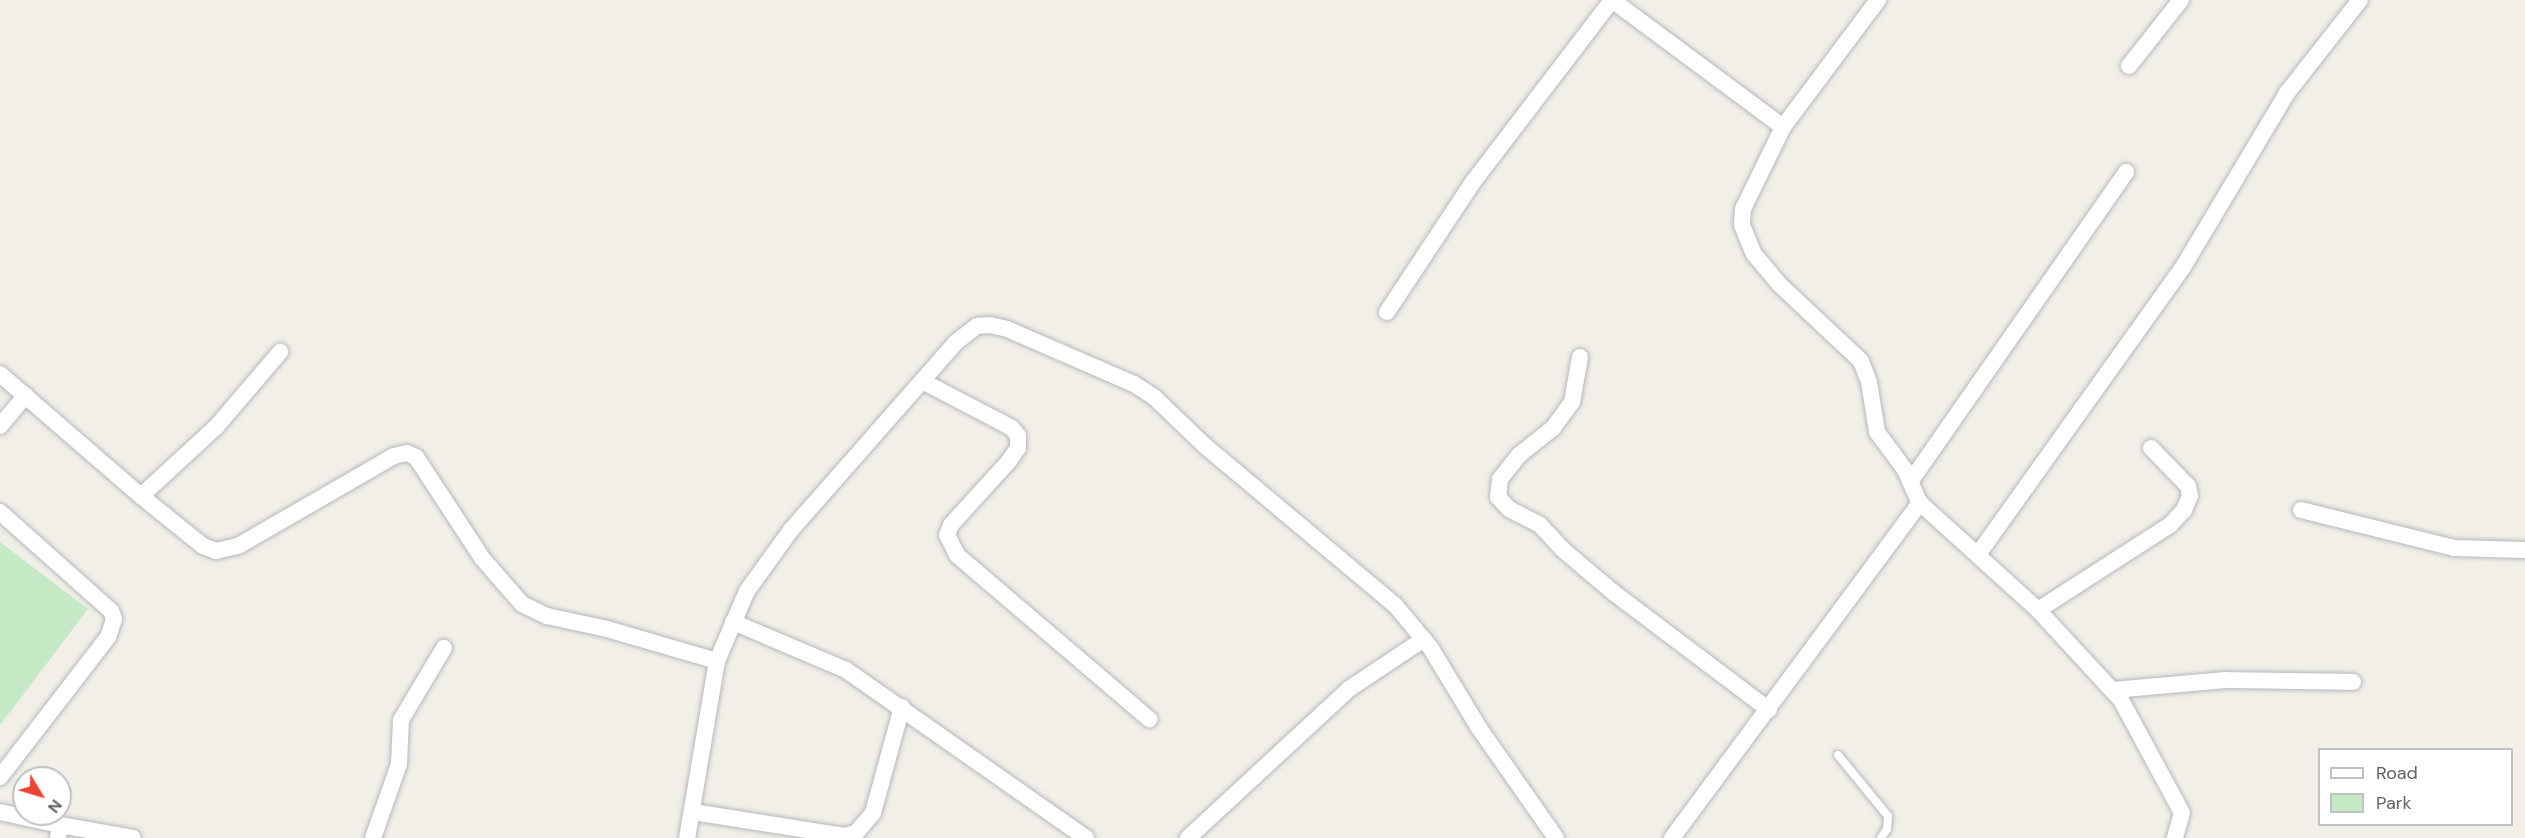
<!DOCTYPE html>
<html>
<head>
<meta charset="utf-8">
<style>
	body { margin:0 }
	#map { position:relative; width:2525px; height:838px; overflow:hidden; background:#f1efe8; font-family:"DM Sans",sans-serif }
	div>[style] { position:absolute }
	.green>* { inset:0; background:#c5e8c5 }
	.roads { filter:drop-shadow(0 0 2px #b5b8bc) drop-shadow(0 0 2px #b5b8bc) }
	.service>* { height:8px; margin:-4px; padding:0 4px; transform-origin:4px; border-radius:4px; background:#fff }
	.minor>* { height:16px; margin:-8px; padding:0 8px; transform-origin:8px; border-radius:8px; background:#fff }
	span { translate:-50% -50%; white-space:nowrap; text-align:center; line-height:1.15; -webkit-text-stroke:4.5px #fff; paint-order:stroke }
	.legend { position:absolute; left:2318px; top:748px; width:195px; height:78px; box-sizing:border-box; background:#fff; border:2px solid #bfc1c3; margin:0; padding:8px 10px; list-style:none; font-size:18px; color:#5f6368 }
	.legend li { display:flex; align-items:center; gap:12px; height:30px }
	.legend b { width:30px; border:2px solid #bfc1c3 }
	.north { position:absolute; left:12px; top:766px; width:60px; height:60px; box-sizing:border-box; background:#fff; border:2px solid #bfc1c3; border-radius:50%; rotate:128deg; font-size:16px; font-weight:700; line-height:24px; text-align:center; color:#5f6368 }
	.north::after { content:''; display:block; margin:auto; width:21px; height:27px; background:#ea4335; clip-path:polygon(50% 0,100% 100%,50% 72%,0 100%) }
</style>
</head>
<body>
<div id="map">
	<div class="green">
		<div style="clip-path:polygon(0 542px,88px 609px,0 725px)"></div>
	</div>
	<div class="roads">
		<div class="service">
			<div style="left:1838px;top:755px;width:79px;rotate:50.7deg"></div>
			<div style="left:1888px;top:816px;width:13px;rotate:94deg"></div>
			<div style="left:1887px;top:829px;width:11px;rotate:124deg"></div>
		</div>
		<div class="minor">
			<div style="left:1612px;top:0;width:213px;rotate:36.6deg"></div>
			<div style="left:1783px;top:127px;width:91px;rotate:116deg"></div>
			<div style="left:1743px;top:209px;width:16px;rotate:94deg"></div>
			<div style="left:1742px;top:225px;width:31px;rotate:68deg"></div>
			<div style="left:1754px;top:254px;width:39px;rotate:50deg"></div>
			<div style="left:1779px;top:284px;width:112px;rotate:43.2deg"></div>
			<div style="left:1861px;top:361px;width:22px;rotate:69deg"></div>
			<div style="left:1869px;top:382px;width:51px;rotate:80.9deg"></div>
			<div style="left:1877px;top:432px;width:47px;rotate:53.6deg"></div>
			<div style="left:1905px;top:470px;width:36px;rotate:66deg"></div>
			<div style="left:1920px;top:503px;width:159px;rotate:42.2deg"></div>
			<div style="left:2038px;top:610px;width:122px;rotate:47.3deg"></div>
			<div style="left:2121px;top:700px;width:128px;rotate:61.6deg"></div>
			<div style="left:2182px;top:813px;width:26px;rotate:106deg"></div>
			<div style="left:2129px;top:66px;width:84px;rotate:-51.8deg"></div>
			<div style="left:1783px;top:127px;width:159px;rotate:-53.2deg"></div>
			<div style="left:1387px;top:312px;width:156px;rotate:-56.5deg"></div>
			<div style="left:1473px;top:182px;width:229px;rotate:-52.6deg"></div>
			<div style="left:1580px;top:357px;width:46px;rotate:100.1deg"></div>
			<div style="left:1572px;top:402px;width:32px;rotate:126deg"></div>
			<div style="left:1553px;top:428px;width:43px;rotate:141.5deg"></div>
			<div style="left:1519px;top:455px;width:31px;rotate:128deg"></div>
			<div style="left:1500px;top:479px;width:18px;rotate:96deg"></div>
			<div style="left:1498px;top:497px;width:16px;rotate:47deg"></div>
			<div style="left:1509px;top:509px;width:35px;rotate:27deg"></div>
			<div style="left:1540px;top:525px;width:33px;rotate:47deg"></div>
			<div style="left:1562px;top:549px;width:68px;rotate:40.2deg"></div>
			<div style="left:1614px;top:593px;width:194px;rotate:37deg"></div>
			<div style="left:0;top:374px;width:186px;rotate:40.9deg"></div>
			<div style="left:141px;top:496px;width:80px;rotate:38.9deg"></div>
			<div style="left:203px;top:546px;width:14px;rotate:21deg"></div>
			<div style="left:216px;top:551px;width:23px;rotate:-13deg"></div>
			<div style="left:238px;top:546px;width:180px;rotate:-30deg"></div>
			<div style="left:394px;top:456px;width:13px;rotate:-13deg"></div>
			<div style="left:407px;top:453px;width:10px;rotate:24deg"></div>
			<div style="left:416px;top:457px;width:121px;rotate:56.8deg"></div>
			<div style="left:482px;top:558px;width:61px;rotate:49deg"></div>
			<div style="left:522px;top:604px;width:28px;rotate:26deg"></div>
			<div style="left:547px;top:616px;width:61px;rotate:12.2deg"></div>
			<div style="left:607px;top:629px;width:115px;rotate:16.2deg"></div>
			<div style="left:717px;top:661px;width:180px;rotate:99.6deg"></div>
			<div style="left:924px;top:382px;width:99px;rotate:27.6deg"></div>
			<div style="left:1012px;top:428px;width:10px;rotate:53deg"></div>
			<div style="left:1018px;top:436px;width:12px;rotate:90deg"></div>
			<div style="left:1018px;top:448px;width:16px;rotate:125deg"></div>
			<div style="left:1009px;top:461px;width:86px;rotate:132.2deg"></div>
			<div style="left:951px;top:525px;width:11px;rotate:112deg"></div>
			<div style="left:947px;top:535px;width:22px;rotate:63deg"></div>
			<div style="left:957px;top:555px;width:253px;rotate:40.5deg"></div>
			<div style="left:0;top:426px;width:40px;rotate:-50deg"></div>
			<div style="left:1910px;top:482px;width:378px;rotate:-55.1deg"></div>
			<div style="left:141px;top:496px;width:102px;rotate:-42.6deg"></div>
			<div style="left:216px;top:427px;width:99px;rotate:-49.5deg"></div>
			<div style="left:2301px;top:510px;width:158px;rotate:13.9deg"></div>
			<div style="left:2454px;top:548px;width:71px;rotate:1.6deg"></div>
			<div style="left:0;top:512px;width:149px;rotate:41.7deg"></div>
			<div style="left:111px;top:611px;width:9px;rotate:69deg"></div>
			<div style="left:114px;top:619px;width:19px;rotate:108deg"></div>
			<div style="left:108px;top:637px;width:177px;rotate:127.6deg"></div>
			<div style="left:1979px;top:553px;width:351px;rotate:-54.5deg"></div>
			<div style="left:2183px;top:267px;width:203px;rotate:-59.1deg"></div>
			<div style="left:2287px;top:93px;width:118px;rotate:-51.9deg"></div>
			<div style="left:2038px;top:610px;width:157px;rotate:-32.8deg"></div>
			<div style="left:2170px;top:525px;width:21px;rotate:-47deg"></div>
			<div style="left:2184px;top:510px;width:15px;rotate:-67deg"></div>
			<div style="left:2190px;top:496px;width:10px;rotate:-101deg"></div>
			<div style="left:2188px;top:486px;width:53px;rotate:-134.2deg"></div>
			<div style="left:733px;top:622px;width:123px;rotate:23deg"></div>
			<div style="left:846px;top:670px;width:293px;rotate:35deg"></div>
			<div style="left:717px;top:661px;width:76px;rotate:-66.8deg"></div>
			<div style="left:747px;top:591px;width:75px;rotate:-54.2deg"></div>
			<div style="left:791px;top:530px;width:249px;rotate:-48.7deg"></div>
			<div style="left:955px;top:343px;width:28px;rotate:-38deg"></div>
			<div style="left:977px;top:326px;width:13px;rotate:-4deg"></div>
			<div style="left:990px;top:325px;width:17px;rotate:13deg"></div>
			<div style="left:1007px;top:329px;width:138px;rotate:23.4deg"></div>
			<div style="left:1134px;top:384px;width:24px;rotate:33deg"></div>
			<div style="left:1154px;top:397px;width:69px;rotate:43.8deg"></div>
			<div style="left:1204px;top:445px;width:249px;rotate:40deg"></div>
			<div style="left:1395px;top:605px;width:55px;rotate:50.2deg"></div>
			<div style="left:1430px;top:647px;width:95px;rotate:58.8deg"></div>
			<div style="left:1479px;top:728px;width:134px;rotate:55deg"></div>
			<div style="left:2113px;top:690px;width:113px;rotate:-5.1deg"></div>
			<div style="left:2226px;top:680px;width:127px;rotate:0.9deg"></div>
			<div style="left:0;top:812px;width:61px;rotate:12.2deg"></div>
			<div style="left:60px;top:825px;width:13px;rotate:99deg"></div>
			<div style="left:693px;top:812px;width:153px;rotate:9deg"></div>
			<div style="left:844px;top:836px;width:12px;rotate:-14deg"></div>
			<div style="left:856px;top:833px;width:26px;rotate:-50deg"></div>
			<div style="left:873px;top:813px;width:110px;rotate:-74.7deg"></div>
			<div style="left:60px;top:825px;width:74px;rotate:10.1deg"></div>
			<div style="left:373px;top:838px;width:78px;rotate:-70.6deg"></div>
			<div style="left:399px;top:764px;width:44px;rotate:-87.4deg"></div>
			<div style="left:401px;top:720px;width:84px;rotate:-59.2deg"></div>
			<div style="left:1188px;top:838px;width:219px;rotate:-42.8deg"></div>
			<div style="left:1349px;top:689px;width:90px;rotate:-33.7deg"></div>
			<div style="left:1672px;top:838px;width:417px;rotate:-53.5deg"></div>
		</div>
	</div>
	<ul class="legend">
	<li><b style="height:8px;background:#fff"></b>Road</li>
	<li><b style="height:16px;background:#c5e8c5"></b>Park</li>
	</ul>
	<div class="north">N</div>
</div>
</body>
</html>
